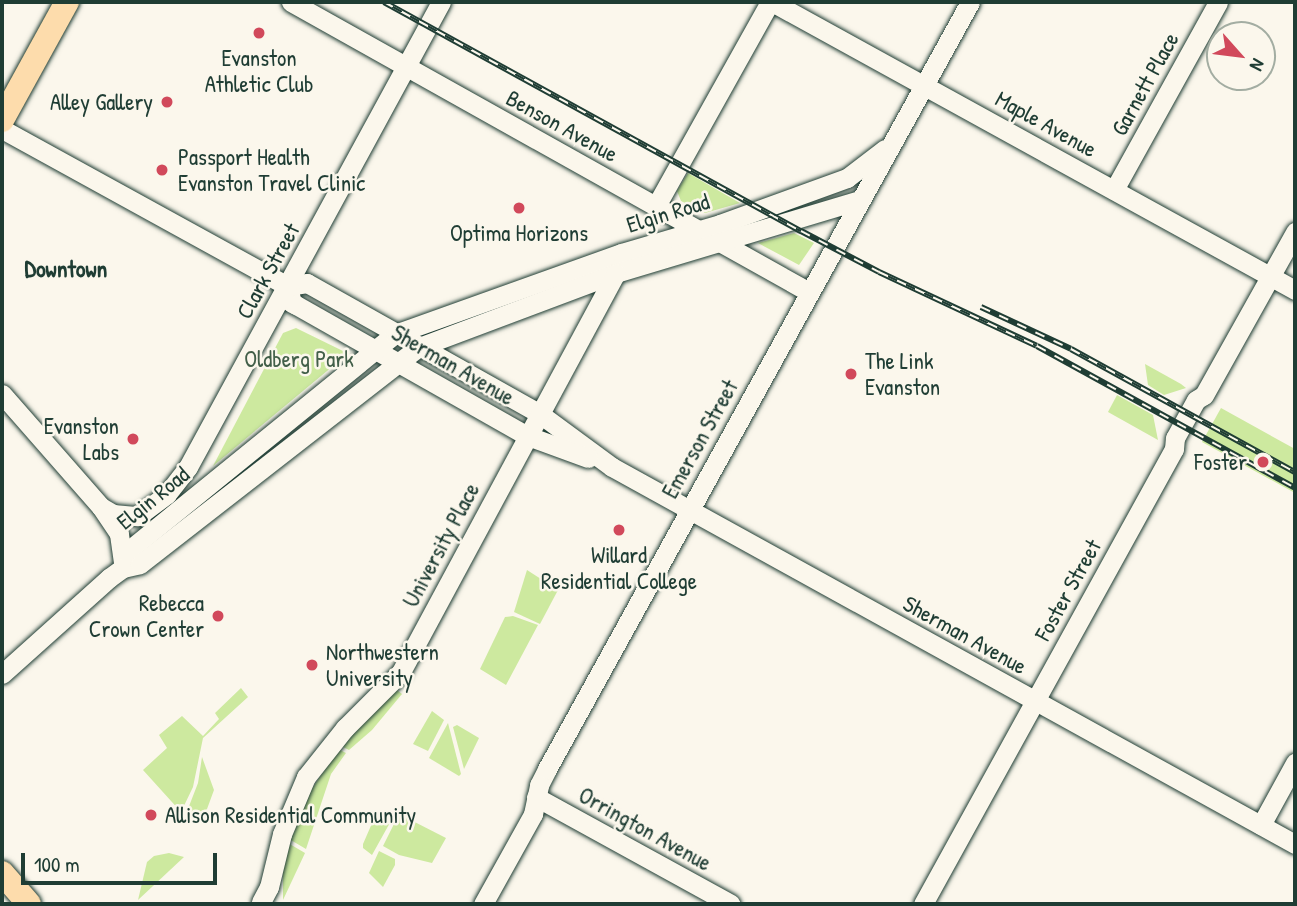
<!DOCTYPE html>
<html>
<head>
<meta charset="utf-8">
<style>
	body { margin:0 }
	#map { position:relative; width:1297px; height:906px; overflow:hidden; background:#fbf7ec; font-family:"Patrick Hand",sans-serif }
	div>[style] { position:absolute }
	.green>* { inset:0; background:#cde99f }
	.roads { filter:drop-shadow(0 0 2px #1f3d34) drop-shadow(0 0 2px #1f3d34) }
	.minor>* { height:19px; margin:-9.5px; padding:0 9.5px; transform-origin:9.5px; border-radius:9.5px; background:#fbf7ec }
	.major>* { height:24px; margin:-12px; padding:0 12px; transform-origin:12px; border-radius:12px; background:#fddcac }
	.rail>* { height:6px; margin-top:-3px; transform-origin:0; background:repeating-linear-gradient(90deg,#fbf7ec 0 10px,#1f3d34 0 20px); box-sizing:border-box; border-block:2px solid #1f3d34 }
	.dots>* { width:19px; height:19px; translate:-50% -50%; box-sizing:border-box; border:4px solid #fbf7ec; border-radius:50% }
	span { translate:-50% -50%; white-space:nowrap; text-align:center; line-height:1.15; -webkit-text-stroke:5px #fbf7ec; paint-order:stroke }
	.poi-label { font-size:23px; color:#1f3d34 }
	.right { translate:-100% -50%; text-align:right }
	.left { translate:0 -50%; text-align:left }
	.street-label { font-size:23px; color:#1f3d34 }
	.park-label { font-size:23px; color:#425f49 }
	.neighbourhood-label { font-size:24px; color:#1f3d34; font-weight:700 }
	.frame { position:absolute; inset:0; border:4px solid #1f3d34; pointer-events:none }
	.north { position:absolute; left:1206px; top:21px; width:70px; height:70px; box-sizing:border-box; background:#fbf7ec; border:2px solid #a3ada2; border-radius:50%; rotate:118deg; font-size:19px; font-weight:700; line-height:28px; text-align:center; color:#1f3d34 }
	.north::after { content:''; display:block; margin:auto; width:24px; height:32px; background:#d1495b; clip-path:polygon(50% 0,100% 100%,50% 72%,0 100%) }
	.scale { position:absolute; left:21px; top:853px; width:196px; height:32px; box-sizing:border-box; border:4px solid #1f3d34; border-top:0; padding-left:9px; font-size:21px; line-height:24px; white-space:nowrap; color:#1f3d34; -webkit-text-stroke:5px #fbf7ec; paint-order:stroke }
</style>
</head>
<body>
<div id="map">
	<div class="green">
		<div style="clip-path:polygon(688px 173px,740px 203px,705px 213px,681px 201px,677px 191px)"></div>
		<div style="clip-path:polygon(794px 233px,814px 243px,799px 265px,758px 243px)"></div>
		<div style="clip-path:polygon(296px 328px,343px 351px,345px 356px,213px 466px,283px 333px)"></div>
		<div style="clip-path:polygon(1145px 364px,1181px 384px,1186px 388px,1164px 395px,1148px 385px)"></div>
		<div style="clip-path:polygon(1117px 395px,1153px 415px,1158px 440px,1108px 412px)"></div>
		<div style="clip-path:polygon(1221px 408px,1295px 449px,1295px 493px,1202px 442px)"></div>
		<div style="clip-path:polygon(527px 570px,558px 590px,540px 624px,514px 612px)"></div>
		<div style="clip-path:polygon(513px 616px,538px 625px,506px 685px,480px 669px,505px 617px)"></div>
		<div style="clip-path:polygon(241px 688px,248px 697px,203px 738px,193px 787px,181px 812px,143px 770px,167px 748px,159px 735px,182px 716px,203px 736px,219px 719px,215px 713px)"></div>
		<div style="clip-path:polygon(397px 690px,402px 694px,372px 730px,349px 750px,341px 746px)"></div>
		<div style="clip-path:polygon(432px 711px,444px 720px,428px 751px,413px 744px)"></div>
		<div style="clip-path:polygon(448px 723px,461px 774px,459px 776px,429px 758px)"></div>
		<div style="clip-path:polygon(457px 725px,479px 738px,464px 769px,453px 727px)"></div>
		<div style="clip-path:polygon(338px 749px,346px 753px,331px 774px,306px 849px,289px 839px,306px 798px)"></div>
		<div style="clip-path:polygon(202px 757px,214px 790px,207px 809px,187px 825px,186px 814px,198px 783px)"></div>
		<div style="clip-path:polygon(399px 814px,446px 838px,432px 863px,399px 855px,383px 846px)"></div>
		<div style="clip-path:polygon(382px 815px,392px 819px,372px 855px,363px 848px,363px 844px,373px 821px,376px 823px)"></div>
		<div style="clip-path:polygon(288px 843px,305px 853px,283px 900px,283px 868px)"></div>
		<div style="clip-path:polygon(379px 851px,395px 859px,395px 865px,383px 887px,369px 873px)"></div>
		<div style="clip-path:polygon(169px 853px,184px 857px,138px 900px,147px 862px,154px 856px)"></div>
	</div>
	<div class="roads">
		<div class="minor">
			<div style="left:291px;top:2px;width:594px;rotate:29.24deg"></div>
			<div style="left:772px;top:2px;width:597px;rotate:28.84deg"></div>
			<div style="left:2px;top:129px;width:326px;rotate:28.8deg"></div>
			<div style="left:288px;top:286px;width:19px;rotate:-9deg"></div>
			<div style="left:307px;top:283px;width:267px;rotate:29.3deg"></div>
			<div style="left:540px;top:414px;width:89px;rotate:36.4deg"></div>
			<div style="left:612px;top:467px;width:780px;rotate:28.9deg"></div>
			<div style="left:1114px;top:190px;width:215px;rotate:-61deg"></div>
			<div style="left:656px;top:206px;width:234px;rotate:-60.8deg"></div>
			<div style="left:288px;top:286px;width:17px;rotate:77deg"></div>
			<div style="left:292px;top:303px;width:4px;rotate:27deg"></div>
			<div style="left:296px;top:305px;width:266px;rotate:29.5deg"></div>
			<div style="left:528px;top:436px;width:64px;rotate:20.1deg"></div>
			<div style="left:2px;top:394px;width:150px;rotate:48.8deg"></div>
			<div style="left:101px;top:507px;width:32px;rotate:56deg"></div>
			<div style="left:119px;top:534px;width:29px;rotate:82deg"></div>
			<div style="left:101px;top:507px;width:14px;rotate:30deg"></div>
			<div style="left:113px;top:514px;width:25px;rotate:5deg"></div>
			<div style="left:138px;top:516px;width:36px;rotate:-37deg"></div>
			<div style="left:167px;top:494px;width:34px;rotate:-52deg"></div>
			<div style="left:188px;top:467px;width:529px;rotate:-61.45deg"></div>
			<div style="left:124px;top:554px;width:349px;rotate:-39.1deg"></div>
			<div style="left:395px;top:334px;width:240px;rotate:-19.7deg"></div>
			<div style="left:621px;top:253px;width:103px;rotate:-16.3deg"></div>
			<div style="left:720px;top:224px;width:135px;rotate:-19.9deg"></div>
			<div style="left:847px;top:178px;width:48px;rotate:-37.3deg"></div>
			<div style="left:2px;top:674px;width:144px;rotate:-41.9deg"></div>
			<div style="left:109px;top:578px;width:17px;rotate:-36deg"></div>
			<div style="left:123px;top:568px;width:17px;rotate:-13deg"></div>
			<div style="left:140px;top:564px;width:353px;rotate:-37.9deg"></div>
			<div style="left:419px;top:347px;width:210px;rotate:-20.6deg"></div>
			<div style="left:616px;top:273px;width:255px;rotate:-16.7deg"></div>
			<div style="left:536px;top:797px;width:222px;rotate:28.8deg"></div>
			<div style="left:1261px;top:825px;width:71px;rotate:-61.3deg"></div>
			<div style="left:261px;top:902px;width:17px;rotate:-62deg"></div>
			<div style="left:269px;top:887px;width:55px;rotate:-76.2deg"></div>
			<div style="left:282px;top:834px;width:62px;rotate:-67.2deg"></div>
			<div style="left:306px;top:777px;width:63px;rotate:-51.5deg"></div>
			<div style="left:345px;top:728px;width:79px;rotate:-45deg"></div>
			<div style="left:401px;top:672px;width:453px;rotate:-61.7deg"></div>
			<div style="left:483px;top:904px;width:103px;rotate:-60.9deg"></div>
			<div style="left:533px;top:814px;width:30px;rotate:-78deg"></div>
			<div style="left:539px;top:785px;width:18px;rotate:-63deg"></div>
			<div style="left:547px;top:769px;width:876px;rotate:-61.12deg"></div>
			<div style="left:923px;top:904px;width:520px;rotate:-61.12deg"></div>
			<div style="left:1174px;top:449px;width:11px;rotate:-85deg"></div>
			<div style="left:1175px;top:438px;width:43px;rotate:-61.1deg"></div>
			<div style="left:1196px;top:400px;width:9px;rotate:-32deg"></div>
			<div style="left:1204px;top:395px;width:187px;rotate:-60.8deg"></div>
		</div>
		<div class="major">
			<div style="left:2px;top:120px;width:135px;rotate:-61.2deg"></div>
			<div style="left:2px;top:873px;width:41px;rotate:48.9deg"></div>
		</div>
	</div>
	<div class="rail">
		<div style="left:384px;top:2px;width:476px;rotate:28.8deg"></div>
		<div style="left:801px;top:231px;width:88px;rotate:27.7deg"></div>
		<div style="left:879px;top:272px;width:174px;rotate:25.1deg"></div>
		<div style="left:1037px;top:346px;width:294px;rotate:28.8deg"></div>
		<div style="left:981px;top:307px;width:99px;rotate:25deg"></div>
		<div style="left:1071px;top:349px;width:256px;rotate:28.8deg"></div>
	</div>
	<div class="dots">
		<div style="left:259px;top:33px;background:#d1495b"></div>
		<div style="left:167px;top:102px;background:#d1495b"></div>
		<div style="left:162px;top:170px;background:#d1495b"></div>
		<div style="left:519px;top:208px;background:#d1495b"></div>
		<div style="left:851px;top:374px;background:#d1495b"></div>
		<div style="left:133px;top:439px;background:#d1495b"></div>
		<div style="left:1263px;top:462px;background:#d1495b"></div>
		<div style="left:619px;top:530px;background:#d1495b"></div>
		<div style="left:218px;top:616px;background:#d1495b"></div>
		<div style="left:312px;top:665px;background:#d1495b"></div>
		<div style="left:151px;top:815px;background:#d1495b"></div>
	</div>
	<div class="poi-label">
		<span style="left:259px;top:71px">Evanston<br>Athletic Club</span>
		<span class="right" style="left:153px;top:102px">Alley Gallery</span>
		<span class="left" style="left:178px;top:170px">Passport Health<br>Evanston Travel Clinic</span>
		<span style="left:519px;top:233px">Optima Horizons</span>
		<span class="left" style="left:865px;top:374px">The Link<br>Evanston</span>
		<span class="right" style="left:119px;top:439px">Evanston<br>Labs</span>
		<span class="right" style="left:1247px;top:462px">Foster</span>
		<span style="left:619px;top:568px">Willard<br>Residential College</span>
		<span class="right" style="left:204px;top:616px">Rebecca<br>Crown Center</span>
		<span class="left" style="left:326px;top:665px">Northwestern<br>University</span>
		<span class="left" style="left:165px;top:815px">Allison Residential Community</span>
	</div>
	<div class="street-label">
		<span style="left:1145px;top:84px;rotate:-61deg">Garnett Place</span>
		<span style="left:1046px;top:124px;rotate:29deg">Maple Avenue</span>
		<span style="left:562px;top:126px;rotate:29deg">Benson Avenue</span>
		<span style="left:668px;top:213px;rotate:-17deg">Elgin Road</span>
		<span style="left:268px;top:271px;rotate:-61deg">Clark Street</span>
		<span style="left:453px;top:365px;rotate:30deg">Sherman Avenue</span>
		<span style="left:700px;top:439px;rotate:-61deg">Emerson Street</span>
		<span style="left:153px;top:498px;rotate:-39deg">Elgin Road</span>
		<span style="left:441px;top:545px;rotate:-62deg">University Place</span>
		<span style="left:1068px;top:590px;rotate:-61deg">Foster Street</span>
		<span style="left:965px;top:635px;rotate:29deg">Sherman Avenue</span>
		<span style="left:645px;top:829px;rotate:29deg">Orrington Avenue</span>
	</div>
	<div class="park-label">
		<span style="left:299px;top:359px">Oldberg Park</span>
	</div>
	<div class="neighbourhood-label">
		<span style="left:66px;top:269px">Downtown</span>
	</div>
	<div class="frame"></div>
	<div class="north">N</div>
	<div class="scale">100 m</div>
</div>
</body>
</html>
